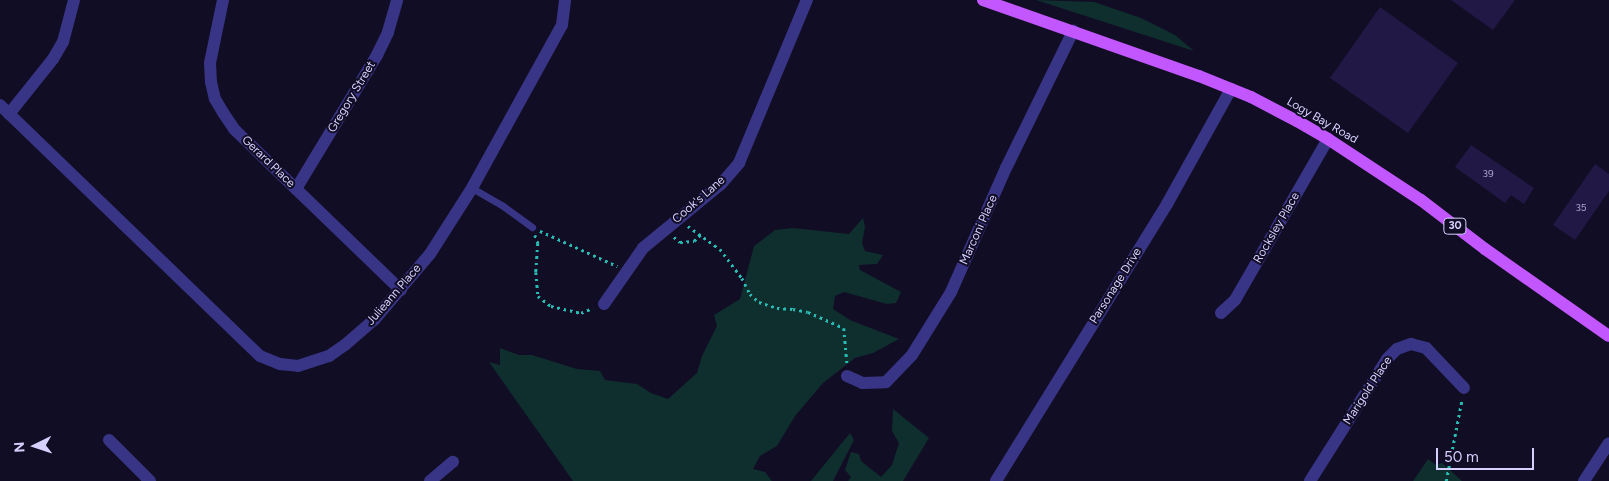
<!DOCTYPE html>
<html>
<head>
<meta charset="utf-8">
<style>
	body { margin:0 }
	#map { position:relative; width:1609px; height:481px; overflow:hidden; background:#110d24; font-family:Figtree,sans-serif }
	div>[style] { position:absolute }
	.green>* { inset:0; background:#0f2e2e }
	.building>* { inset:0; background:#211846 }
	.path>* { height:2.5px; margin-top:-1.25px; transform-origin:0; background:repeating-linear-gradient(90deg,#27bcb4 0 2.5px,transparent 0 6.5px) }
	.service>* { height:7px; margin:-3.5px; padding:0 3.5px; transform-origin:3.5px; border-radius:3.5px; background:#393586 }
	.minor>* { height:12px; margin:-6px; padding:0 6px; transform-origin:6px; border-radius:6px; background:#393586 }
	.primary>* { height:12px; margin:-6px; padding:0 6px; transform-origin:6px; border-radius:6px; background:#c257ff }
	span { translate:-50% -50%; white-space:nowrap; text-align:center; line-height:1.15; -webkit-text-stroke:4px #110d24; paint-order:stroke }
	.number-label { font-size:10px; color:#a9a2d1 }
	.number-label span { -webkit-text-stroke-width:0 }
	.shield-label span { padding:1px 4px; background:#110d24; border:1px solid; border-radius:4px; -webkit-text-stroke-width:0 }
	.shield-label { font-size:11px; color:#d6d0ff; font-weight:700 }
	.street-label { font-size:12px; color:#d6d0ff }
	.north { position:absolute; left:10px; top:421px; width:50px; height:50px; -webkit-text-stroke:4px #110d24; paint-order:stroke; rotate:266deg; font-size:14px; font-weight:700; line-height:20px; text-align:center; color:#d6d0ff }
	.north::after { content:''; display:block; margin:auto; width:18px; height:22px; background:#d6d0ff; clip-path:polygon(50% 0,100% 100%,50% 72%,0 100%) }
	.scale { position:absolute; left:1436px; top:448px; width:98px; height:22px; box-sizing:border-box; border:2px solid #d6d0ff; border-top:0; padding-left:6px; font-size:15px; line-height:18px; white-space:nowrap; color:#d6d0ff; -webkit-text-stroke:4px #110d24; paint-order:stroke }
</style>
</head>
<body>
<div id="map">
	<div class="green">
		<div style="clip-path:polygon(1036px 0,1094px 2px,1141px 18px,1175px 35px,1194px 51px)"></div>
		<div style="clip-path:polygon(863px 218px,865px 227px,862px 243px,865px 251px,883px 255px,877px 264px,859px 265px,860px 270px,901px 292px,896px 303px,887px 304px,844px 292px,835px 296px,833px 309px,850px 320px,899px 339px,873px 353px,855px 358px,823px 383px,795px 416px,777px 446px,760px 456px,753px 469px,765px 472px,772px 481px,573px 481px,489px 362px,500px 365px,500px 348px,519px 355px,532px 355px,577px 369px,600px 371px,605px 380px,637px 384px,651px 393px,668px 399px,697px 373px,702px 356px,717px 326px,714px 315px,740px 299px,754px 246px,775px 230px,793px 228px,849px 234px)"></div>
		<div style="clip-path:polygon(893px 409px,929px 438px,903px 481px,848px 481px,851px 477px,845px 470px,851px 452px,859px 454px,861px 461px,881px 477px,892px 465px,899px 443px,892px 431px)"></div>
		<div style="clip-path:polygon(850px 433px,854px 440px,833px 481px,811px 481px)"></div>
		<div style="clip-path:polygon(1428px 459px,1436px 465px,1442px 463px,1462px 481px,1413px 481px)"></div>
	</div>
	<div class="building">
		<div style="clip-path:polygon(1451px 0,1515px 0,1493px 30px)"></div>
		<div style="clip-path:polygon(1380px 7px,1458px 63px,1408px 133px,1330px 78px)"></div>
		<div style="clip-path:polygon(1471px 145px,1534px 188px,1524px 204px,1511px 195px,1505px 203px,1455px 167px)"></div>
		<div style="clip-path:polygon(1595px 164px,1609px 174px,1609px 191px,1575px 240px,1553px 225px)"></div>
	</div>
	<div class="path">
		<div style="left:688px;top:226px;width:39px;rotate:36deg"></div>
		<div style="left:720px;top:249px;width:36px;rotate:53deg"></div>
		<div style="left:742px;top:278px;width:18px;rotate:63deg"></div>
		<div style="left:750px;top:294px;width:12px;rotate:42deg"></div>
		<div style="left:759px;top:302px;width:19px;rotate:18deg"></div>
		<div style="left:777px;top:308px;width:16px;rotate:4deg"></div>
		<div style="left:793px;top:309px;width:15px;rotate:11deg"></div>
		<div style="left:808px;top:312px;width:39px;rotate:24deg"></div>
		<div style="left:844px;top:328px;width:36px;rotate:85deg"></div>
		<div style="left:540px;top:231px;width:85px;rotate:24.4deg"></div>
		<div style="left:535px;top:235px;width:9px;rotate:69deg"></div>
		<div style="left:538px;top:243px;width:29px;rotate:94deg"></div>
		<div style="left:536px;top:272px;width:24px;rotate:85deg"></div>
		<div style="left:538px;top:296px;width:16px;rotate:38deg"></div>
		<div style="left:551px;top:306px;width:31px;rotate:13deg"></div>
		<div style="left:581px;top:313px;width:13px;rotate:-23deg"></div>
		<div style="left:674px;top:237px;width:8px;rotate:40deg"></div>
		<div style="left:680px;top:242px;width:14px;rotate:-4deg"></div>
		<div style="left:694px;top:241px;width:10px;rotate:-45deg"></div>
		<div style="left:1446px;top:481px;width:84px;rotate:-79deg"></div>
	</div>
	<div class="service">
		<div style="left:472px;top:188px;width:36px;rotate:30deg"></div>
		<div style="left:503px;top:206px;width:36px;rotate:36deg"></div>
	</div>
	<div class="minor">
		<div style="left:223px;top:0;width:64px;rotate:101.7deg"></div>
		<div style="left:210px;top:63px;width:19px;rotate:87deg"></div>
		<div style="left:211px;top:82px;width:17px;rotate:77deg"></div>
		<div style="left:215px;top:99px;width:17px;rotate:59deg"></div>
		<div style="left:224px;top:114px;width:18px;rotate:56deg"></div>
		<div style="left:234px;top:129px;width:232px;rotate:44deg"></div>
		<div style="left:0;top:105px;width:361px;rotate:44deg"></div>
		<div style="left:260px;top:356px;width:22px;rotate:22deg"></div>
		<div style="left:280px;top:364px;width:18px;rotate:6deg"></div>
		<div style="left:298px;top:366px;width:33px;rotate:-18deg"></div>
		<div style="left:329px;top:356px;width:19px;rotate:-35deg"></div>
		<div style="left:345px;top:345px;width:38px;rotate:-41deg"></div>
		<div style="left:374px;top:320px;width:87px;rotate:-49.7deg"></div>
		<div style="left:430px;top:254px;width:78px;rotate:-57.5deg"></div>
		<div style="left:472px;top:188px;width:186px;rotate:-61.1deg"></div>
		<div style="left:562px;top:25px;width:25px;rotate:-83deg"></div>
		<div style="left:9px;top:114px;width:70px;rotate:-51.3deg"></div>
		<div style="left:53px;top:59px;width:20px;rotate:-60deg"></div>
		<div style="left:63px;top:42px;width:43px;rotate:-75.3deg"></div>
		<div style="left:296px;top:189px;width:157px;rotate:-58.8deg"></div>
		<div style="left:377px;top:55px;width:25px;rotate:-64deg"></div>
		<div style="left:388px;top:32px;width:33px;rotate:-74deg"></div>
		<div style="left:604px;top:304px;width:68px;rotate:-55.1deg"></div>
		<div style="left:643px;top:248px;width:101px;rotate:-39.4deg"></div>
		<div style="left:721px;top:184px;width:28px;rotate:-49deg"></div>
		<div style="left:739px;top:163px;width:177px;rotate:-67.4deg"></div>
		<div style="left:1221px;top:313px;width:19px;rotate:-43deg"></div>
		<div style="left:1235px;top:300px;width:186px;rotate:-60deg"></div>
		<div style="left:847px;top:376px;width:17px;rotate:24deg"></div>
		<div style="left:863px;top:383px;width:23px;rotate:-2deg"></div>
		<div style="left:886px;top:382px;width:37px;rotate:-46deg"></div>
		<div style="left:912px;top:355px;width:74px;rotate:-58.2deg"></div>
		<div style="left:951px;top:292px;width:136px;rotate:-66.1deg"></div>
		<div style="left:1006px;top:168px;width:153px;rotate:-63.9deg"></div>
		<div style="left:109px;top:440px;width:58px;rotate:45deg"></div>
		<div style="left:430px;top:481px;width:30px;rotate:-40deg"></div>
		<div style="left:996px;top:481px;width:326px;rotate:-58.3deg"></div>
		<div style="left:1167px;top:204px;width:132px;rotate:-60.9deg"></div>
		<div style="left:1310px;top:481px;width:144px;rotate:-57.7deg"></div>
		<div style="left:1387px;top:359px;width:14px;rotate:-45deg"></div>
		<div style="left:1397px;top:349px;width:15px;rotate:-20deg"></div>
		<div style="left:1411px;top:344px;width:16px;rotate:15deg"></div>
		<div style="left:1426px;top:348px;width:55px;rotate:46.5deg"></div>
		<div style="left:1584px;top:481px;width:45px;rotate:-56.7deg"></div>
	</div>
	<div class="primary">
		<div style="left:983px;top:0;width:229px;rotate:19.4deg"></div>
		<div style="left:1199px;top:76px;width:56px;rotate:22deg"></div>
		<div style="left:1251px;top:97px;width:52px;rotate:27.6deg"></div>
		<div style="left:1297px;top:121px;width:36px;rotate:30deg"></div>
		<div style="left:1328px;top:139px;width:111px;rotate:33.3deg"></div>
		<div style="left:1421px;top:200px;width:81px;rotate:37.4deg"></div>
		<div style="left:1485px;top:249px;width:151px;rotate:35.1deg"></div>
	</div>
	<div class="number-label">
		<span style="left:1488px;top:174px">39</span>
		<span style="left:1581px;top:208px">35</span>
	</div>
	<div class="shield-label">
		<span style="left:1455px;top:226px">30</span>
	</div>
	<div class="street-label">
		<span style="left:352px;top:97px;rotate:-59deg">Gregory Street</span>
		<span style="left:1322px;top:121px;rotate:30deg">Logy Bay Road</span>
		<span style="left:268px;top:162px;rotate:44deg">Gerard Place</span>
		<span style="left:699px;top:200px;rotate:-41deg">Cook's Lane</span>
		<span style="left:1277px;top:228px;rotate:-60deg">Rocksley Place</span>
		<span style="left:979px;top:230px;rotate:-66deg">Marconi Place</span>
		<span style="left:1116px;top:286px;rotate:-58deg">Parsonage Drive</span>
		<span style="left:394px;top:295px;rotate:-49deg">Julieann Place</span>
		<span style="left:1368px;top:391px;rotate:-57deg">Marigold Place</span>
	</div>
	<div class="north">N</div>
	<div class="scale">50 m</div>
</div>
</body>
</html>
